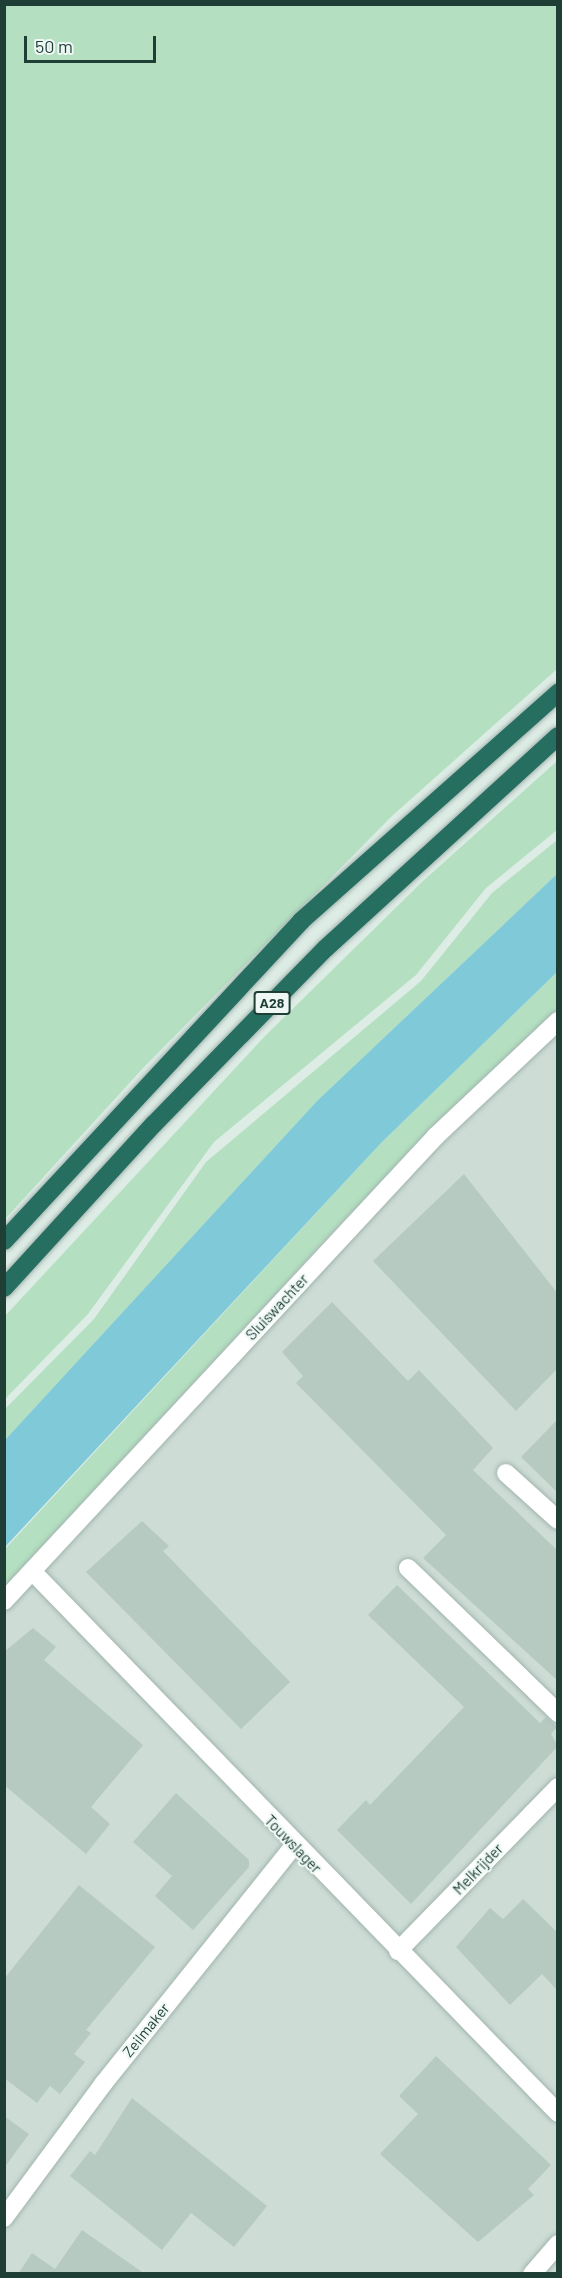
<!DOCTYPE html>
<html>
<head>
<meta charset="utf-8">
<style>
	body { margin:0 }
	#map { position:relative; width:562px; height:2278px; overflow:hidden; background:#deece6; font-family:Barlow,sans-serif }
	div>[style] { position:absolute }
	.built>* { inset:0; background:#cddcd5 }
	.green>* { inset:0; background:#b4e0c1 }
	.water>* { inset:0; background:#7fc9d8 }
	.building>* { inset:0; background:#b6cac2 }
	.roads { filter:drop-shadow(0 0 2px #a1b4ae) drop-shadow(0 0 2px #a1b4ae) }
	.minor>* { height:18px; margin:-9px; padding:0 9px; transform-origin:9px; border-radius:9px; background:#fff }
	.highway>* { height:18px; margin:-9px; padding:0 9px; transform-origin:9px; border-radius:9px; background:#266e60 }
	span { translate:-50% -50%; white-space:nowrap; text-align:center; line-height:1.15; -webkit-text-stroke:4.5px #eff8f4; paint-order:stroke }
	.shield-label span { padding:2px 4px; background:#eff8f4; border:2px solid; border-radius:4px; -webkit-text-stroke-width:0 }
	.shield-label { font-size:14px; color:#1e3e36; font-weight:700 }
	.street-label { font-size:15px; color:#1e3e36 }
	.frame { position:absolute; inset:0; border:6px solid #1e3e36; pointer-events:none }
	.scale { position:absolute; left:24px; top:36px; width:132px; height:27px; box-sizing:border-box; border:3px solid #1e3e36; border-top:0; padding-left:8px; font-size:18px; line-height:21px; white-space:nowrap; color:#1e3e36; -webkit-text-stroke:4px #eff8f4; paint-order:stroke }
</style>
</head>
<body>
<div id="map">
	<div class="built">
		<div style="clip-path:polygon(557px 996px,557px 2273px,5px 2274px,5px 1590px,71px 1523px,303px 1247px)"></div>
	</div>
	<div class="green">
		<div style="clip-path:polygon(4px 5px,558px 5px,557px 669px,392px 816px,144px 1067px,5px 1219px)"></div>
		<div style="clip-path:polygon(557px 761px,557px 830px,486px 888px,416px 975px,214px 1142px,88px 1314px,5px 1399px,5px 1316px,265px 1036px,423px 881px)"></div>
		<div style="clip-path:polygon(557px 840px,557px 874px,317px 1101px,5px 1440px,4px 1410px,94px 1319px,206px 1162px,421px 981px,492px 893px)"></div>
		<div style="clip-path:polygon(557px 972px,557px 1009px,333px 1231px,5px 1589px,5px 1549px,381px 1143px)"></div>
	</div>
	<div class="water">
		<div style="clip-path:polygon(557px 874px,557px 972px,381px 1143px,5px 1547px,5px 1440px,317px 1101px)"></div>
	</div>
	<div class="building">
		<div style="clip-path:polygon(464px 1174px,558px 1294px,558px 1368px,516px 1411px,373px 1261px)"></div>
		<div style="clip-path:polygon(332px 1302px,408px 1381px,419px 1370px,493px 1448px,473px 1470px,558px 1551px,558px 1681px,423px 1558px,446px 1535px,296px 1383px,303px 1376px,282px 1352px)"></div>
		<div style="clip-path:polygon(558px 1419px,558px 1493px,521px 1457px)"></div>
		<div style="clip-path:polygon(142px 1521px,169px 1546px,163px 1551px,290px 1682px,241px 1729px,86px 1572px)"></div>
		<div style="clip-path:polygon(397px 1585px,540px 1723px,546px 1717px,557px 1727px,551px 1734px,558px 1746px,411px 1904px,337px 1830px,366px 1800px,370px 1805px,464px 1707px,368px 1615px)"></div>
		<div style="clip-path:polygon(33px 1628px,56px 1647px,44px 1660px,143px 1745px,91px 1807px,110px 1824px,86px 1854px,4px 1785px,4px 1652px)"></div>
		<div style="clip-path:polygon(176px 1793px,249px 1860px,249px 1867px,193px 1930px,155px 1896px,172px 1876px,133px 1842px)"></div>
		<div style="clip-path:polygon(79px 1885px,155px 1947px,86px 2030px,91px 2033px,74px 2054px,85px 2062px,60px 2094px,50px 2086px,37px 2103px,4px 2078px,4px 1979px)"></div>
		<div style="clip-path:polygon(523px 1899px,558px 1933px,558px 1991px,542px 1974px,510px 2005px,456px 1947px,490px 1908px,503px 1919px)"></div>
		<div style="clip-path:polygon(436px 2056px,551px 2165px,528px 2189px,534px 2195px,478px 2242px,380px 2154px,418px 2114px,399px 2096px)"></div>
		<div style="clip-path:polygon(132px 2098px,267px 2206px,234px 2247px,191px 2213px,162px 2250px,70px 2176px,90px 2151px,95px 2155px)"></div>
		<div style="clip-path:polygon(4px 2116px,29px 2134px,4px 2168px)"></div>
		<div style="clip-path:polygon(82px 2230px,145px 2274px,18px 2274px,32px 2253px,55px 2269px)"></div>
	</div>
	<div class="roads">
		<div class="minor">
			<div style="left:506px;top:1473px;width:70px;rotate:42.1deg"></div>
			<div style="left:408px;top:1568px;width:209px;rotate:44deg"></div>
			<div style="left:32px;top:1571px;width:755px;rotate:45.86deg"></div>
			<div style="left:4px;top:1601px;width:635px;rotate:-47.11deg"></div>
			<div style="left:436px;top:1136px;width:168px;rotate:-43.3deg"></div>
			<div style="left:398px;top:1951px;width:229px;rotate:-45.7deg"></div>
			<div style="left:4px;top:2218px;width:167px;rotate:-53.5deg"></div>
			<div style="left:103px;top:2084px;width:305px;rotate:-51.3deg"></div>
			<div style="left:532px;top:2274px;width:40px;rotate:-49deg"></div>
		</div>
		<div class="highway">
			<div style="left:4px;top:1241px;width:437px;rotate:-47.1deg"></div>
			<div style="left:301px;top:921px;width:344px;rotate:-41.6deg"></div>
			<div style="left:4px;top:1288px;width:222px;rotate:-47.6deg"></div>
			<div style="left:154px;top:1124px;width:246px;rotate:-45.7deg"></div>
			<div style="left:326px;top:948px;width:314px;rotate:-42.4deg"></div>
		</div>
	</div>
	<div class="shield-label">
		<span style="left:272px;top:1003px">A28</span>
	</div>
	<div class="street-label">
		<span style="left:277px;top:1307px;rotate:-47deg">Sluiswachter</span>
		<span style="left:293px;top:1844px;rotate:46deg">Touwslager</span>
		<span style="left:478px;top:1869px;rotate:-46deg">Melkrijder</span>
		<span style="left:146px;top:2030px;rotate:-51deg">Zeilmaker</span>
	</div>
	<div class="frame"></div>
	<div class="scale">50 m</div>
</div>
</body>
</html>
